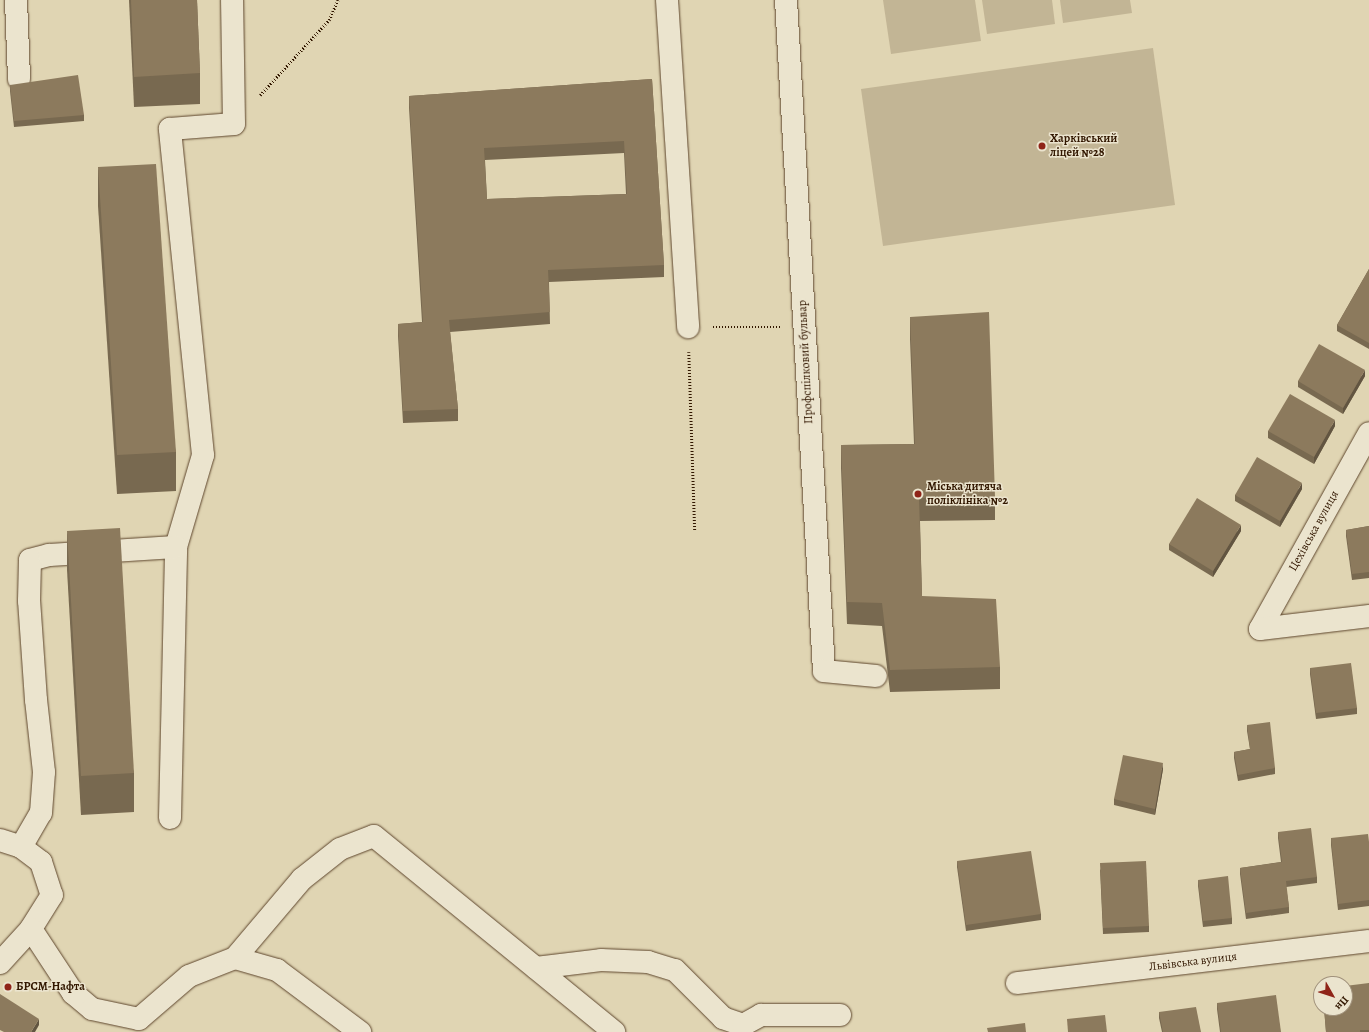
<!DOCTYPE html>
<html>
<head>
<meta charset="utf-8">
<style>
	body { margin:0 }
	#map { position:relative; width:1369px; height:1032px; overflow:hidden; background:#e0d5b3; font-family:Alegreya,serif }
	div>[style] { position:absolute }
	.green>* { inset:0; background:#c2b595 }
	.path>* { height:2.5px; margin-top:-1.25px; transform-origin:0; background:repeating-linear-gradient(90deg,#321700 0 1px,transparent 0 3px) }
	.roads { filter:drop-shadow(0 0 1px #5e462d) drop-shadow(0 0 1px #5e462d) }
	.minor>* { height:22px; margin:-11px; padding:0 11px; transform-origin:11px; border-radius:11px; background:#ebe4ce }
	.wall>* { inset:0; background:#786950 }
	.shaded-wall>* { inset:0; background:#625541 }
	.building>* { inset:0; background:#8c7a5d }
	.dots>* { width:11px; height:11px; translate:-50% -50%; box-sizing:border-box; border:2px solid #ebe4ce; border-radius:50% }
	span { translate:-50% -50%; white-space:nowrap; text-align:center; line-height:1.15; -webkit-text-stroke:3px #ebe4ce; paint-order:stroke }
	.poi-label { font-size:12px; color:#321700; font-weight:700 }
	.left { translate:0 -50%; text-align:left }
	.street-label { font-size:12px; color:#321700 }
	.north { position:absolute; left:1313px; top:976px; width:40px; height:40px; box-sizing:border-box; background:#ebe4ce; border:1px solid #a1927c; border-radius:50%; rotate:129deg; font-size:11px; font-weight:700; line-height:16px; text-align:center; color:#321700 }
	.north::after { content:''; display:block; margin:auto; width:14px; height:18px; background:#8f2418; clip-path:polygon(50% 0,100% 100%,50% 72%,0 100%) }
</style>
</head>
<body>
<div id="map">
	<div class="green">
		<div style="clip-path:polygon(883px 0,975px 0,981px 41px,891px 54px)"></div>
		<div style="clip-path:polygon(982px 0,1052px 0,1055px 24px,987px 34px)"></div>
		<div style="clip-path:polygon(1060px 0,1130px 0,1132px 13px,1063px 23px)"></div>
		<div style="clip-path:polygon(1153px 48px,1175px 205px,883px 246px,861px 89px)"></div>
	</div>
	<div class="path">
		<div style="left:260px;top:95px;width:102px;rotate:-47.4deg"></div>
		<div style="left:329px;top:20px;width:22px;rotate:-66deg"></div>
		<div style="left:713px;top:327px;width:67px"></div>
		<div style="left:689px;top:352px;width:179px;rotate:88.1deg"></div>
	</div>
	<div class="roads">
		<div class="minor">
			<div style="left:16px;top:0;width:79px;rotate:87.8deg"></div>
			<div style="left:667px;top:0;width:328px;rotate:86.3deg"></div>
			<div style="left:786px;top:0;width:672px;rotate:86.76deg"></div>
			<div style="left:824px;top:671px;width:52px;rotate:5.5deg"></div>
			<div style="left:1260px;top:629px;width:224px;rotate:-60.9deg"></div>
			<div style="left:1260px;top:629px;width:110px;rotate:-6.8deg"></div>
			<div style="left:170px;top:818px;width:271px;rotate:-88.7deg"></div>
			<div style="left:176px;top:547px;width:96px;rotate:-73.6deg"></div>
			<div style="left:203px;top:455px;width:328px;rotate:-95.8deg"></div>
			<div style="left:170px;top:129px;width:64px;rotate:-4.5deg"></div>
			<div style="left:234px;top:124px;width:124px;rotate:-90.9deg"></div>
			<div style="left:0;top:840px;width:22px;rotate:18deg"></div>
			<div style="left:21px;top:847px;width:25px;rotate:37deg"></div>
			<div style="left:41px;top:862px;width:35px;rotate:72deg"></div>
			<div style="left:52px;top:895px;width:40px;rotate:122deg"></div>
			<div style="left:31px;top:929px;width:46px;rotate:132.4deg"></div>
			<div style="left:21px;top:847px;width:39px;rotate:-60deg"></div>
			<div style="left:41px;top:813px;width:41px;rotate:-85.8deg"></div>
			<div style="left:44px;top:772px;width:72px;rotate:-96.3deg"></div>
			<div style="left:36px;top:700px;width:99px;rotate:-94deg"></div>
			<div style="left:29px;top:601px;width:41px;rotate:-88.6deg"></div>
			<div style="left:30px;top:560px;width:20px;rotate:-15deg"></div>
			<div style="left:49px;top:555px;width:127px;rotate:-3.6deg"></div>
			<div style="left:31px;top:929px;width:77px;rotate:56.7deg"></div>
			<div style="left:73px;top:993px;width:25px;rotate:40deg"></div>
			<div style="left:92px;top:1009px;width:48px;rotate:12deg"></div>
			<div style="left:139px;top:1019px;width:66px;rotate:-40.7deg"></div>
			<div style="left:189px;top:976px;width:49px;rotate:-21.4deg"></div>
			<div style="left:235px;top:958px;width:104px;rotate:-49.7deg"></div>
			<div style="left:302px;top:879px;width:48px;rotate:-38.3deg"></div>
			<div style="left:340px;top:849px;width:36px;rotate:-21deg"></div>
			<div style="left:374px;top:836px;width:310px;rotate:39.2deg"></div>
			<div style="left:235px;top:958px;width:44px;rotate:15.9deg"></div>
			<div style="left:277px;top:970px;width:104px;rotate:36.8deg"></div>
			<div style="left:536px;top:968px;width:65px;rotate:-7deg"></div>
			<div style="left:601px;top:960px;width:47px;rotate:2.4deg"></div>
			<div style="left:648px;top:962px;width:28px;rotate:17deg"></div>
			<div style="left:675px;top:970px;width:68px;rotate:45deg"></div>
			<div style="left:723px;top:1018px;width:21px;rotate:19deg"></div>
			<div style="left:743px;top:1025px;width:21px;rotate:-29deg"></div>
			<div style="left:761px;top:1015px;width:79px"></div>
			<div style="left:1017px;top:983px;width:354px;rotate:-6.8deg"></div>
		</div>
	</div>
	<div class="wall">
		<div style="clip-path:polygon(129px 0,197px 0,200px 73px,200px 104px,134px 107px)"></div>
		<div style="clip-path:polygon(evenodd,652px 79px,664px 265px,664px 277px,549px 282px,550px 324px,450px 332px,458px 409px,458px 421px,403px 423px,398px 336px,398px 324px,422px 322px,409px 108px,409px 96px,652px 79px,624px 153px,626px 194px,487px 199px,485px 160px,624px 153px)"></div>
		<div style="clip-path:polygon(10px 85px,84px 115px,84px 121px,14px 127px,10px 91px)"></div>
		<div style="clip-path:polygon(98px 167px,176px 452px,176px 491px,117px 494px,98px 206px)"></div>
		<div style="clip-path:polygon(1369px 269px,1369px 349px,1337px 331px,1337px 325px)"></div>
		<div style="clip-path:polygon(910px 317px,995px 497px,995px 520px,920px 521px,922px 596px,1000px 667px,1000px 689px,890px 692px,882px 626px,847px 624px,841px 468px,841px 445px,914px 444px,910px 339px)"></div>
		<div style="clip-path:polygon(1365px 376px,1343px 414px,1298px 387px,1298px 381px)"></div>
		<div style="clip-path:polygon(1335px 426px,1314px 464px,1268px 438px,1268px 431px)"></div>
		<div style="clip-path:polygon(1302px 489px,1280px 527px,1235px 501px,1235px 495px)"></div>
		<div style="clip-path:polygon(1369px 526px,1369px 578px,1352px 580px,1346px 536px,1346px 530px)"></div>
		<div style="clip-path:polygon(67px 531px,134px 773px,134px 812px,81px 815px,67px 570px)"></div>
		<div style="clip-path:polygon(1241px 531px,1213px 577px,1169px 550px,1169px 544px)"></div>
		<div style="clip-path:polygon(1310px 668px,1357px 708px,1357px 714px,1316px 719px,1310px 674px)"></div>
		<div style="clip-path:polygon(1247px 725px,1275px 768px,1275px 774px,1238px 781px,1234px 758px,1234px 752px,1250px 749px,1247px 731px)"></div>
		<div style="clip-path:polygon(1163px 769px,1155px 815px,1114px 805px,1114px 799px)"></div>
		<div style="clip-path:polygon(1278px 832px,1317px 877px,1317px 883px,1286px 887px,1289px 907px,1289px 913px,1246px 919px,1240px 874px,1240px 868px,1281px 862px,1278px 838px)"></div>
		<div style="clip-path:polygon(1331px 838px,1369px 842px,1369px 906px,1338px 910px,1331px 845px)"></div>
		<div style="clip-path:polygon(957px 861px,1041px 914px,1041px 920px,966px 931px,957px 867px)"></div>
		<div style="clip-path:polygon(1100px 869px,1149px 926px,1149px 932px,1103px 934px)"></div>
		<div style="clip-path:polygon(1198px 880px,1232px 918px,1232px 924px,1203px 927px,1198px 886px)"></div>
		<div style="clip-path:polygon(1369px 983px,1369px 1032px,1326px 1032px,1324px 1008px,1345px 1008px)"></div>
		<div style="clip-path:polygon(1217px 1003px,1281px 1032px,1220px 1032px,1217px 1009px)"></div>
		<div style="clip-path:polygon(1159px 1012px,1201px 1032px,1162px 1032px,1159px 1018px)"></div>
	</div>
	<div class="shaded-wall">
		<div style="clip-path:polygon(1365px 370px,1365px 376px,1343px 414px,1343px 408px)"></div>
		<div style="clip-path:polygon(1335px 420px,1335px 426px,1314px 464px,1314px 457px)"></div>
		<div style="clip-path:polygon(1302px 483px,1302px 489px,1280px 527px,1280px 521px)"></div>
		<div style="clip-path:polygon(1241px 525px,1241px 531px,1213px 577px,1213px 571px)"></div>
		<div style="clip-path:polygon(1163px 763px,1163px 769px,1155px 815px,1155px 809px)"></div>
		<div style="clip-path:polygon(39px 1019px,39px 1025px,35px 1032px,31px 1032px)"></div>
	</div>
	<div class="building">
		<div style="clip-path:polygon(131px 0,197px 0,200px 73px,134px 77px)"></div>
		<div style="clip-path:polygon(78px 75px,84px 115px,14px 121px,10px 85px)"></div>
		<div style="clip-path:polygon(evenodd,652px 79px,664px 265px,548px 270px,550px 312px,449px 320px,458px 409px,403px 411px,398px 324px,423px 322px,409px 96px,652px 79px,624px 141px,627px 194px,487px 199px,484px 148px,624px 141px)"></div>
		<div style="clip-path:polygon(156px 164px,176px 452px,117px 455px,98px 167px)"></div>
		<div style="clip-path:polygon(1369px 269px,1369px 343px,1337px 325px)"></div>
		<div style="clip-path:polygon(989px 312px,995px 497px,919px 498px,922px 596px,996px 599px,1000px 667px,890px 670px,882px 603px,847px 602px,841px 445px,915px 444px,910px 317px)"></div>
		<div style="clip-path:polygon(1319px 344px,1365px 370px,1343px 408px,1298px 381px)"></div>
		<div style="clip-path:polygon(1290px 394px,1335px 420px,1314px 457px,1268px 431px)"></div>
		<div style="clip-path:polygon(1257px 457px,1302px 483px,1280px 521px,1235px 495px)"></div>
		<div style="clip-path:polygon(1197px 498px,1241px 525px,1213px 571px,1169px 544px)"></div>
		<div style="clip-path:polygon(1369px 526px,1369px 572px,1352px 574px,1346px 530px)"></div>
		<div style="clip-path:polygon(120px 528px,134px 773px,81px 776px,67px 531px)"></div>
		<div style="clip-path:polygon(1351px 663px,1357px 708px,1316px 713px,1310px 668px)"></div>
		<div style="clip-path:polygon(1270px 722px,1275px 768px,1238px 775px,1234px 752px,1250px 749px,1247px 725px)"></div>
		<div style="clip-path:polygon(1123px 755px,1163px 763px,1155px 809px,1114px 799px)"></div>
		<div style="clip-path:polygon(1311px 828px,1317px 877px,1286px 881px,1289px 907px,1246px 913px,1240px 868px,1282px 862px,1278px 832px)"></div>
		<div style="clip-path:polygon(1368px 834px,1369px 842px,1369px 900px,1338px 904px,1331px 838px)"></div>
		<div style="clip-path:polygon(1031px 851px,1041px 914px,966px 925px,957px 861px)"></div>
		<div style="clip-path:polygon(1146px 861px,1149px 926px,1103px 928px,1100px 863px)"></div>
		<div style="clip-path:polygon(1228px 876px,1232px 918px,1203px 921px,1198px 880px)"></div>
		<div style="clip-path:polygon(1369px 983px,1369px 1030px,1360px 1030px,1360px 1032px,1326px 1032px,1324px 1008px,1345px 1008px,1345px 986px)"></div>
		<div style="clip-path:polygon(0 994px,39px 1019px,31px 1032px,4px 1032px,0 1030px)"></div>
		<div style="clip-path:polygon(1276px 995px,1281px 1032px,1221px 1032px,1217px 1003px)"></div>
		<div style="clip-path:polygon(1196px 1007px,1201px 1032px,1163px 1032px,1159px 1012px)"></div>
		<div style="clip-path:polygon(1105px 1015px,1107px 1032px,1068px 1032px,1067px 1019px)"></div>
		<div style="clip-path:polygon(1025px 1023px,1026px 1032px,988px 1032px,987px 1028px)"></div>
	</div>
	<div class="dots">
		<div style="left:1042px;top:146px;background:#8f2418"></div>
		<div style="left:918px;top:494px;background:#8f2418"></div>
		<div style="left:8px;top:987px;background:#8f2418"></div>
	</div>
	<div class="poi-label">
		<span class="left" style="left:1050px;top:146px">Харківський<br>ліцей №28</span>
		<span class="left" style="left:927px;top:494px">Міська дитяча<br>поліклініка №2</span>
		<span class="left" style="left:16px;top:987px">БРСМ-Нафта</span>
	</div>
	<div class="street-label">
		<span style="left:806px;top:362px;rotate:-93deg">Профспілковий бульвар</span>
		<span style="left:1314px;top:531px;rotate:-61deg">Цехівська вулиця</span>
		<span style="left:1193px;top:962px;rotate:-7deg">Львівська вулиця</span>
	</div>
	<div class="north">Пн</div>
</div>
</body>
</html>
